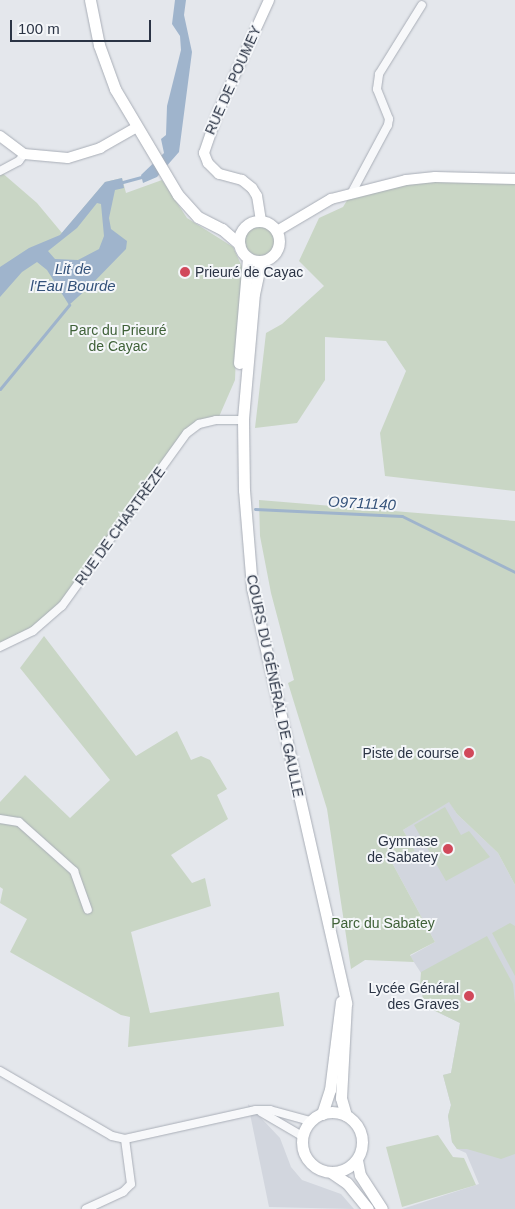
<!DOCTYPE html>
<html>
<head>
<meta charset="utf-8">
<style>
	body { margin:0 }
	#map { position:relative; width:515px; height:1209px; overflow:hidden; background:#e4e7ec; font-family:Arial,sans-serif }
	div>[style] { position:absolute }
	.built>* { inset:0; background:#d2d6de }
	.green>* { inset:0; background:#c9d6c5 }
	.round { border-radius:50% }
	.water>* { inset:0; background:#9fb4cc }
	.stream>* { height:3px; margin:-1.5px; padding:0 1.5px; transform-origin:1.5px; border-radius:1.5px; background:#9fb4cc }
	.roads { filter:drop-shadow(0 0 1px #a9aeb7) drop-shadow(0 0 1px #a9aeb7) }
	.street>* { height:8px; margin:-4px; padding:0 4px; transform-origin:4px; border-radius:4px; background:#f7f8fa }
	.secondary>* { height:10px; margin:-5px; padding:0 5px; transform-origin:5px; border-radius:5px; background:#fff }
	.primary>* { height:11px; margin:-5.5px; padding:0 5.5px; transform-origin:5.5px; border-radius:5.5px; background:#fff }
	.primary>.ring { margin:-5.5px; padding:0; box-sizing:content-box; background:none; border:11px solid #fff; border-radius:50% }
	.dots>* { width:14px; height:14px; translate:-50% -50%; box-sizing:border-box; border:2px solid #f4f6f9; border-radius:50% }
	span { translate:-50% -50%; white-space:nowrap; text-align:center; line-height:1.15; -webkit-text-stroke:4px #f4f6f9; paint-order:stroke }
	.street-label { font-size:14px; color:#2b3445 }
	.poi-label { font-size:14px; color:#2b3445 }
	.left { translate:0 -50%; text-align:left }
	.right { translate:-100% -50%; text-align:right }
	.park-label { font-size:14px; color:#3f6138 }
	.water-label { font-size:15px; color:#34527a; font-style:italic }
	.scale { position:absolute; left:10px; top:20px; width:141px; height:22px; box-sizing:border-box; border:2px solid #2b3445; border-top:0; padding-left:6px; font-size:15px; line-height:18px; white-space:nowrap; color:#2b3445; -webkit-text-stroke:4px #f4f6f9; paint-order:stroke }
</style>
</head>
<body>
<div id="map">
	<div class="built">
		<div style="clip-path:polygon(449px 801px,457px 814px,498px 853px,515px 885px,515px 1209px,402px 1209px,479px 1184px,466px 1153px,457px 1149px,452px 1142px,448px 1116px,451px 1105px,443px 1075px,451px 1073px,460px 1023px,425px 1006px,420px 986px,423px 976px,410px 956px,435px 942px,390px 859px,415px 851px,403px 830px)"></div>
		<div style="clip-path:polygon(248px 1104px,280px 1138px,291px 1167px,302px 1180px,341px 1194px,354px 1209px,269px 1207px)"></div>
	</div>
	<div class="green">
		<div style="clip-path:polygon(0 171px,37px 203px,62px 233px,105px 182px,122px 178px,126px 193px,162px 180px,187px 218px,233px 247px,245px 273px,237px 328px,235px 380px,218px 419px,187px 433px,50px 618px,0 647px)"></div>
		<div style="clip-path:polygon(515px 179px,515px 491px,385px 476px,380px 433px,406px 371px,386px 341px,325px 337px,325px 380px,297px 423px,255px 428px,266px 333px,282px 324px,324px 286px,299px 261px,319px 218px,343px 207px,351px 194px,406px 180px)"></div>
		<div class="round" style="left:245px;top:226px;width:30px;height:30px"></div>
		<div style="clip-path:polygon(259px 500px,515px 521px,515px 885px,498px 853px,457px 814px,449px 802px,403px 830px,415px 851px,390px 859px,435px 942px,410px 955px,414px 962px,365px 960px,351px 969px,327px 809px,288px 683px,294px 680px,271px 593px,260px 536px)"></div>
		<div style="clip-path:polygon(44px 636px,136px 756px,177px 731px,191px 760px,201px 756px,210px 760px,227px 789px,217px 795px,228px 819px,171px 855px,192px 883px,205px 878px,211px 906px,131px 932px,150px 1013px,279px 992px,284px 1026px,128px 1047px,130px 1017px,121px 1015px,10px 952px,27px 919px,0 903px,3px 889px,0 887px,0 802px,25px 775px,70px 818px,110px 780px,20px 668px)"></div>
		<div style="clip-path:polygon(445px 807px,461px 835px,469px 831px,490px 857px,446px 881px,414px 825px)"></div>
		<div style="clip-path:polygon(510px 923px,515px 926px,515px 976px,492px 933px)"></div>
		<div style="clip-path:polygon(487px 936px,513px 984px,515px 1004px,515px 1154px,501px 1159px,467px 1149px,457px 1149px,452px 1142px,448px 1116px,451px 1105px,443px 1075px,451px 1073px,460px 1023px,425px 1006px,420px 986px,421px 972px)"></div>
		<div style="clip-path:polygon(438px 1135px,453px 1157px,464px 1158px,476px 1185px,402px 1207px,386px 1147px)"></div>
	</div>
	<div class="water">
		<div style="clip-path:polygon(175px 0,186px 0,184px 15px,192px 52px,179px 152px,157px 177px,143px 183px,141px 175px,164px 153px,161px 139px,166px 135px,167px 106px,181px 50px,180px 36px,172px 24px)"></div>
		<div style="clip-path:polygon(evenodd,122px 178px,124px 188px,115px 190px,109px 218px,111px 229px,127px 241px,126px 249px,88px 288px,69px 305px,47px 270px,37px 262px,22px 272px,0 297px,0 267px,29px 248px,60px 235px,105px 182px,122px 178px,97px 203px,101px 204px,104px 236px,99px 249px,78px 260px,55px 259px,48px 251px,77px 228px,97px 203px)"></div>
	</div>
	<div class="stream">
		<div style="left:119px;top:183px;width:27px;rotate:-15deg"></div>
		<div style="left:0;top:389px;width:109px;rotate:-50.6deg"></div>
		<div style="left:255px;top:509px;width:147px;rotate:2.7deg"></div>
		<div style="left:402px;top:516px;width:126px;rotate:26.4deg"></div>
	</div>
	<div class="roads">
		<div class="street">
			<div style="left:0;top:171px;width:21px;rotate:-28deg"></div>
			<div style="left:19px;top:161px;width:9px;rotate:-54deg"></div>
			<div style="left:351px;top:194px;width:78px;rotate:-61.8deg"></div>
			<div style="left:388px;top:125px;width:6px;rotate:-81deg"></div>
			<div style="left:389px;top:119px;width:32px;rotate:-112deg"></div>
			<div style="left:377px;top:89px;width:15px;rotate:-82deg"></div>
			<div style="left:379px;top:74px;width:81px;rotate:-58.1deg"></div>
			<div style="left:0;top:647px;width:37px;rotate:-26deg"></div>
			<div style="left:33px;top:631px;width:38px;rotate:-41deg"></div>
			<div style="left:62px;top:606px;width:213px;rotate:-54.2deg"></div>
			<div style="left:187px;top:433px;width:15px;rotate:-37deg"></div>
			<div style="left:199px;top:424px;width:17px;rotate:-13deg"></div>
			<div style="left:216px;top:420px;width:27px"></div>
			<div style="left:0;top:819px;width:19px;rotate:9deg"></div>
			<div style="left:19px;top:822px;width:74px;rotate:41.7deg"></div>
			<div style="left:74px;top:871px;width:41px;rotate:70.3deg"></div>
			<div style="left:0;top:1071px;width:129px;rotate:30.1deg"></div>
			<div style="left:112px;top:1136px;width:13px;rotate:13deg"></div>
			<div style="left:125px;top:1139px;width:134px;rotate:-12.5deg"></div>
			<div style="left:256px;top:1110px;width:14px"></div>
			<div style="left:270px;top:1110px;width:41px;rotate:15.4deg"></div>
			<div style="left:261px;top:1112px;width:48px;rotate:30.3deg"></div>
			<div style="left:86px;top:1209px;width:41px;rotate:-24.7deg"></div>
			<div style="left:123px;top:1192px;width:11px;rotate:-45deg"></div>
			<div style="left:131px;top:1184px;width:45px;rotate:-97.6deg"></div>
		</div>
		<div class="secondary">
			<div style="left:0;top:136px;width:30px;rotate:37deg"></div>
			<div style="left:24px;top:154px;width:44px;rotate:5.2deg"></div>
			<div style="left:68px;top:158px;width:34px;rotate:-17deg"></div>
			<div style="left:100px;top:148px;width:43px;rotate:-29.6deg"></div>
			<div style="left:261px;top:221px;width:25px;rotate:-99deg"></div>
			<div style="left:257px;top:196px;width:9px;rotate:-122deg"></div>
			<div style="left:252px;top:188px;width:13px;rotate:-141deg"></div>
			<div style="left:242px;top:180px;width:24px;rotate:-165deg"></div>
			<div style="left:219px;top:174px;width:16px;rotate:-135deg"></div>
			<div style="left:208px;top:163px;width:11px;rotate:-112deg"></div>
			<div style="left:204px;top:153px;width:43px;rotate:-71.1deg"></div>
			<div style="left:218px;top:112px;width:123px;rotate:-65.5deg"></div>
			<div style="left:277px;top:231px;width:63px;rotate:-30.7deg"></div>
			<div style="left:331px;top:199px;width:77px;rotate:-14.2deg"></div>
			<div style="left:406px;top:180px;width:29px;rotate:-6deg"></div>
			<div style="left:435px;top:177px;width:80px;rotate:1.4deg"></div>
		</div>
		<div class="primary">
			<div style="left:90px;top:0;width:46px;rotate:78.7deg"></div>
			<div style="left:99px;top:45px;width:47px;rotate:70deg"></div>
			<div style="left:115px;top:89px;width:123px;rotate:59.3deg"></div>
			<div style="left:178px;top:195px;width:30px;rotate:48deg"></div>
			<div style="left:198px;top:217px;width:27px;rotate:27deg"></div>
			<div style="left:222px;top:229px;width:23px;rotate:41deg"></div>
			<div class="ring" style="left:239px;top:221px;width:29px;height:29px"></div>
			<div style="left:261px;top:261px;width:33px;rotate:102deg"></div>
			<div style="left:254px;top:293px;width:127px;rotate:95deg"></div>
			<div style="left:243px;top:420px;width:70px;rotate:89.2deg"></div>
			<div style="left:244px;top:490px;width:98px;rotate:85.3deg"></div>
			<div style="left:252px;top:588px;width:426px;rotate:77.2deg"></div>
			<div style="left:346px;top:1003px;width:95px;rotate:93deg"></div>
			<div style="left:341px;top:1098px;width:18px;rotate:74deg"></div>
			<div style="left:239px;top:363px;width:105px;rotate:-85.1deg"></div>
			<div class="ring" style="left:302px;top:1112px;width:49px;height:49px"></div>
			<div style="left:322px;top:1114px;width:25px;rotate:-72deg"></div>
			<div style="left:330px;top:1090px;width:89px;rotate:-82.9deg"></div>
			<div style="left:357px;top:1160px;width:15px;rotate:79deg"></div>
			<div style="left:360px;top:1175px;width:40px;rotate:57.1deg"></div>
			<div style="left:332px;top:1173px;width:18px;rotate:34deg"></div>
			<div style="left:347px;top:1183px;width:33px;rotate:51deg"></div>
		</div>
	</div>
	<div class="dots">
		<div style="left:185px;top:272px;background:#d1495b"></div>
		<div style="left:469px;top:753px;background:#d1495b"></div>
		<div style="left:448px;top:849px;background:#d1495b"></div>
		<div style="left:469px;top:996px;background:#d1495b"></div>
	</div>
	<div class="street-label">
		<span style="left:233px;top:80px;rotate:-66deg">RUE DE POUMEY</span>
		<span style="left:120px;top:526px;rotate:-54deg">RUE DE CHARTRÈZE</span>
		<span style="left:275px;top:686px;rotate:78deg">COURS DU GÉNÉRAL DE GAULLE</span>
	</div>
	<div class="poi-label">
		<span class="left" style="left:195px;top:272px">Prieuré de Cayac</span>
		<span class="right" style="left:459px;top:753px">Piste de course</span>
		<span class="right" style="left:438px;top:849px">Gymnase<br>de Sabatey</span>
		<span class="right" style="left:459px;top:996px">Lycée Général<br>des Graves</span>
	</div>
	<div class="park-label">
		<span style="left:118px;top:338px">Parc du Prieuré<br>de Cayac</span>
		<span style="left:383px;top:923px">Parc du Sabatey</span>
	</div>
	<div class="water-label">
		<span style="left:73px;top:277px">Lit de<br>l'Eau Bourde</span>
		<span style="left:362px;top:503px;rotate:3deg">O9711140</span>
	</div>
	<div class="scale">100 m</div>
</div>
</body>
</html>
